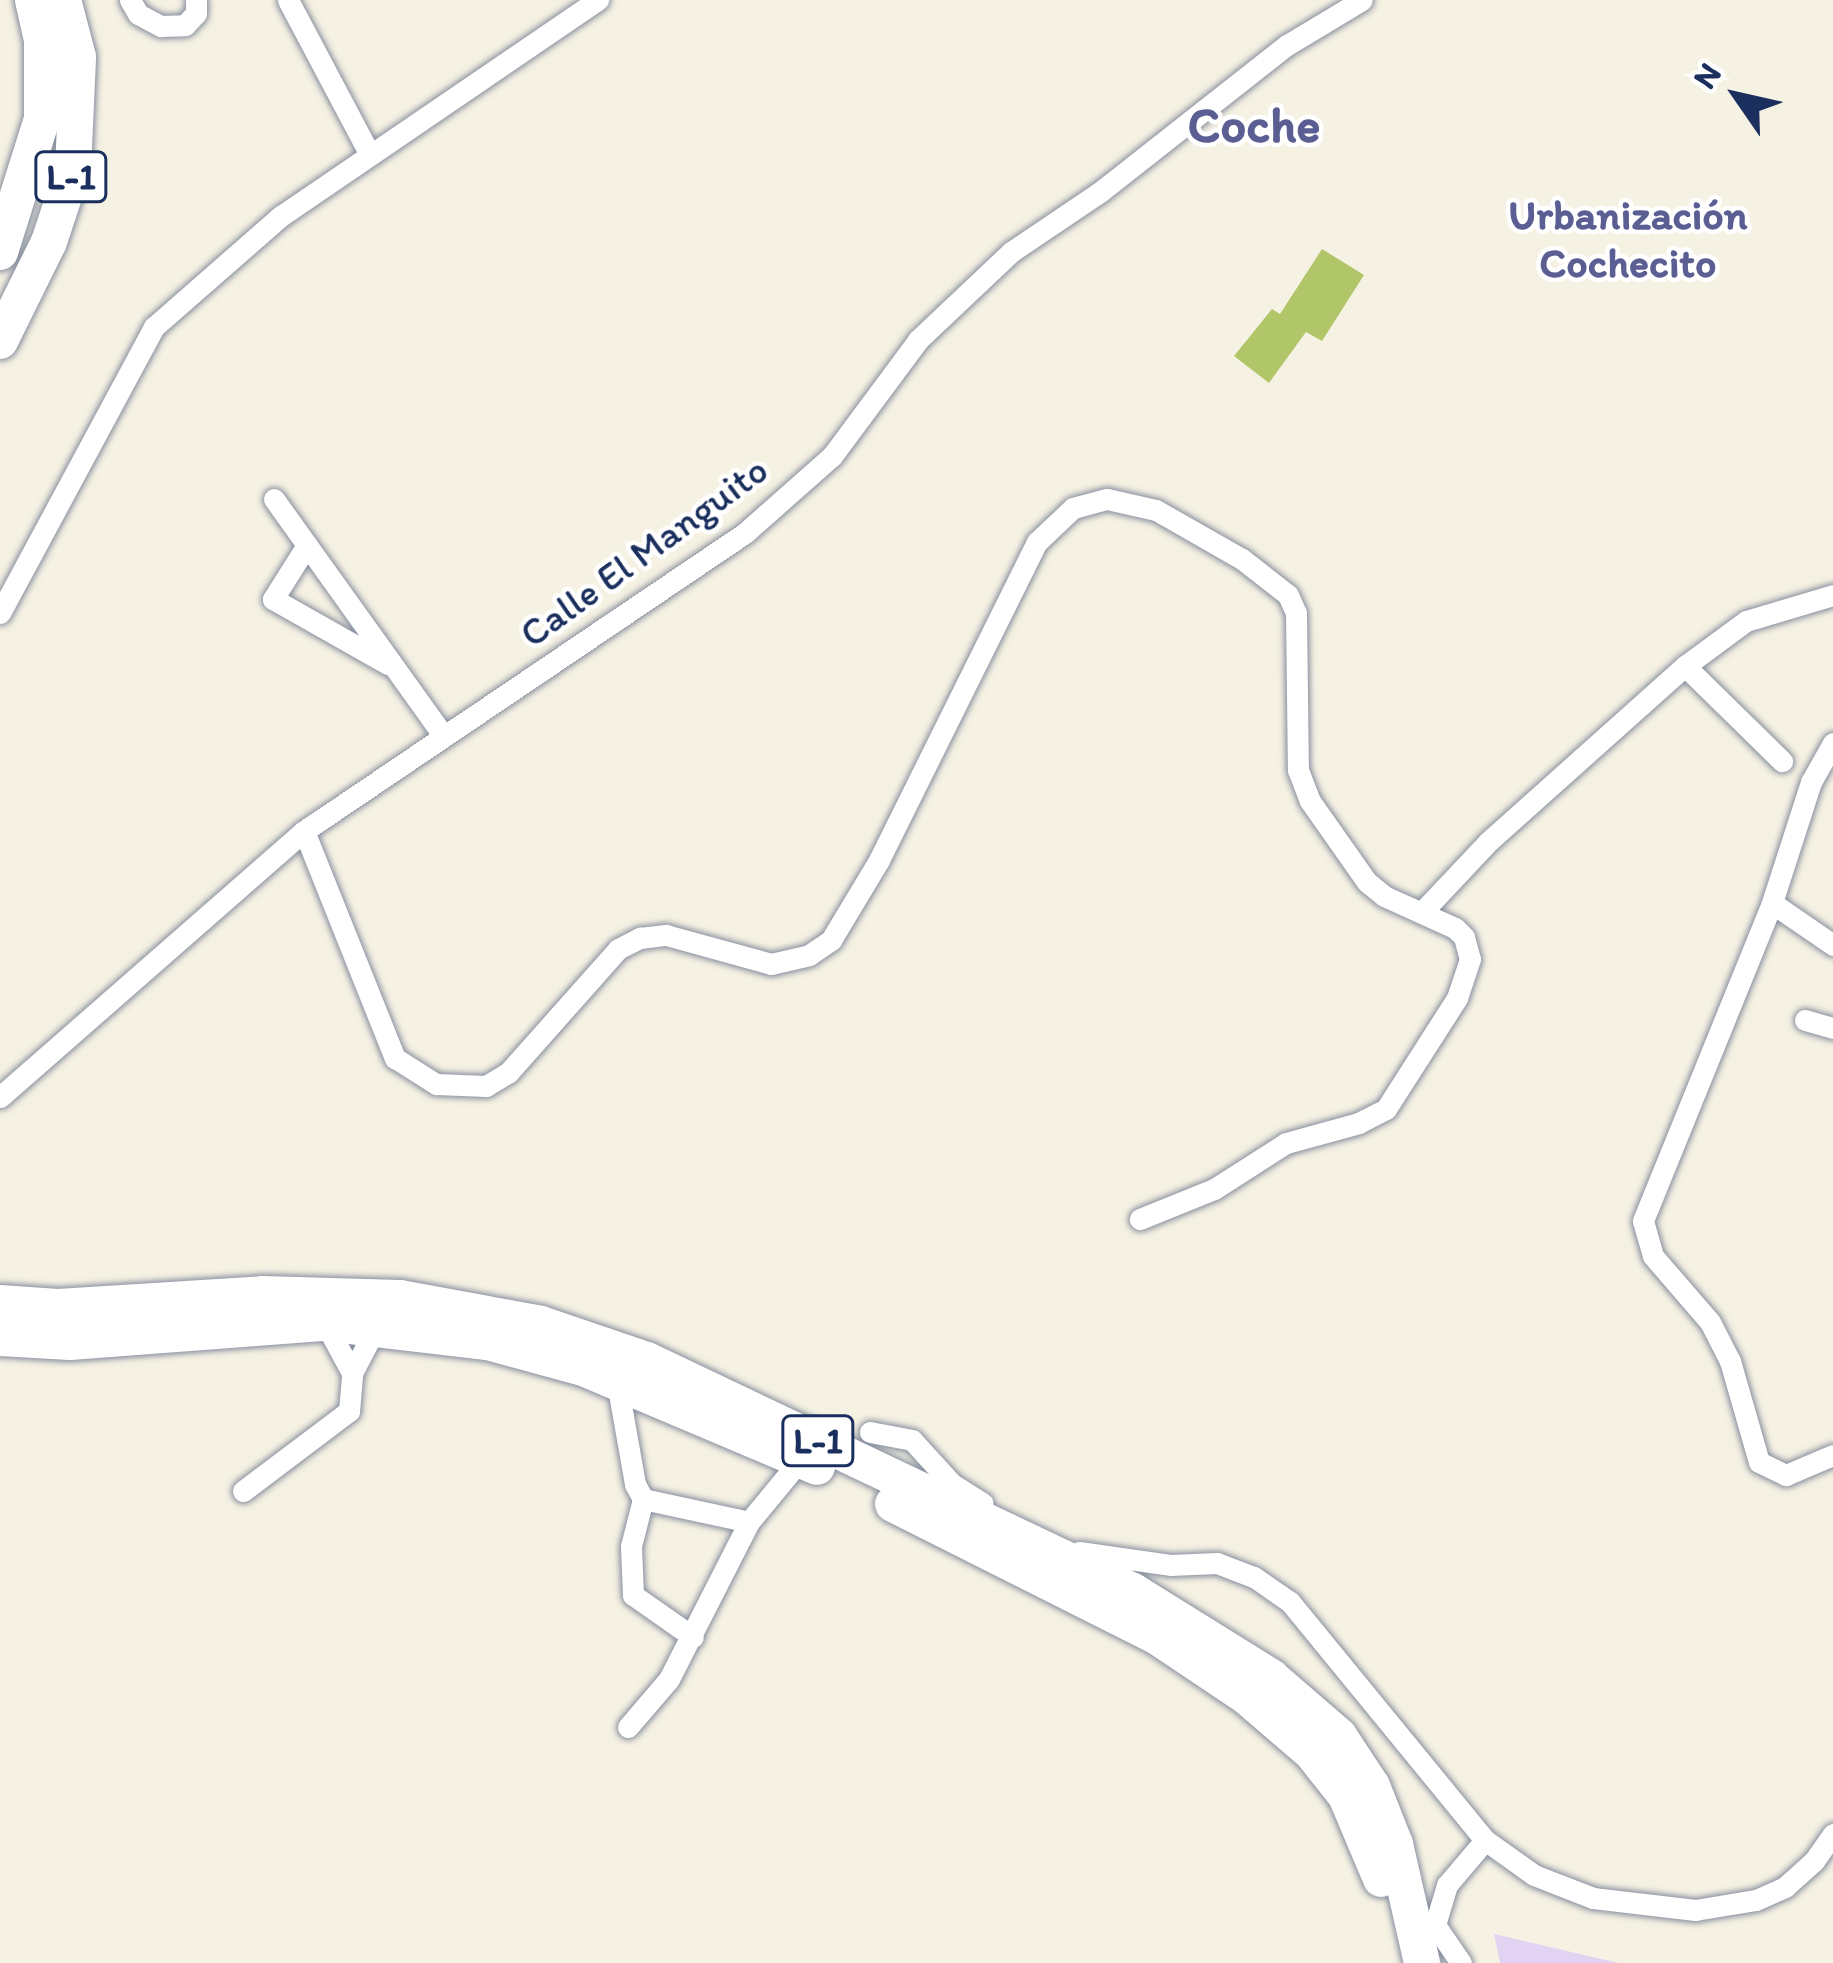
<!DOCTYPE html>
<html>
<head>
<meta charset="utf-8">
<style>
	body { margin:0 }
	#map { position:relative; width:1833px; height:1963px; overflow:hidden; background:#f6f2e3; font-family:Itim,sans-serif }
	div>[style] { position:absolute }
	.built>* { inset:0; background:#e3d3f3 }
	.green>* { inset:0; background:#b1c569 }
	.roads { filter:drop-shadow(0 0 3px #8890a0) drop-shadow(0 0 3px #8890a0) }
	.street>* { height:21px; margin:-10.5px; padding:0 10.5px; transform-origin:10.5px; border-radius:10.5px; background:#fff }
	.primary>* { height:36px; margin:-18px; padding:0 18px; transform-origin:18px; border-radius:18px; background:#fff }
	span { translate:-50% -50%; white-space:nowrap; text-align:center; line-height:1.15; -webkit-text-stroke:9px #fff; paint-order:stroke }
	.shield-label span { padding:3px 9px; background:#fff; border:3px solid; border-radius:9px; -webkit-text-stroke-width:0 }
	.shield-label { font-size:36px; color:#1b2f5e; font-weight:700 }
	.street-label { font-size:39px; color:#1b2f5e }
	.neighbourhood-label { font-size:42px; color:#5a5e92; font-weight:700 }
	.district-label { font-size:51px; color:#5a5e92; font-weight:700 }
	.north { position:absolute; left:1677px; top:36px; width:120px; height:120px; -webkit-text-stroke:9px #fff; paint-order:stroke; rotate:304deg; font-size:33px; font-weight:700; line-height:48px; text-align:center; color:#1b2f5e }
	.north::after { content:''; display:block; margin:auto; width:42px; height:54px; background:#1b2f5e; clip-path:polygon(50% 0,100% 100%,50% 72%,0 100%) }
</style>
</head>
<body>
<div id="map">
	<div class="built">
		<div style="clip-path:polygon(1494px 1934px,1619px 1963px,1500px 1963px)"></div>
	</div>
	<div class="green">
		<div style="clip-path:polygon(1322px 249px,1364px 275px,1322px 341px,1306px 332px,1269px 383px,1234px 356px,1272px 309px,1280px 314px)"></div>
	</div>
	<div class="roads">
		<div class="street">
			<div style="left:130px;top:0;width:16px;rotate:60deg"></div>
			<div style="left:138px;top:14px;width:26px;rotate:28deg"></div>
			<div style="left:161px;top:26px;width:24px;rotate:-2deg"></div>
			<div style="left:185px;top:25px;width:16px;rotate:-47deg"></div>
			<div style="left:196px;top:13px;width:13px;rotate:-90deg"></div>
			<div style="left:288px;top:0;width:175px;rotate:62.1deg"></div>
			<div style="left:274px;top:499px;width:290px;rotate:54.4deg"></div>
			<div style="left:307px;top:545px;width:64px;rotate:122.2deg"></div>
			<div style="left:273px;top:599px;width:132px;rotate:29.5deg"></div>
			<div style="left:0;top:613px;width:325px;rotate:-61.7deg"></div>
			<div style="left:154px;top:327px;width:169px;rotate:-41.2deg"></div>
			<div style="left:281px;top:216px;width:384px;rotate:-34.3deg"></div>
			<div style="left:1685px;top:666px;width:136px;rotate:44.4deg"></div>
			<div style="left:1833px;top:743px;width:45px;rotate:119.4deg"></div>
			<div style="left:1811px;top:782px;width:127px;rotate:107.9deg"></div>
			<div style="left:1772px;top:903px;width:343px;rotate:112.1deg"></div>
			<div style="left:1643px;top:1221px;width:36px;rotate:74deg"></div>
			<div style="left:1653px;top:1256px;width:87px;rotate:49.2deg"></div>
			<div style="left:1710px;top:1322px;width:44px;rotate:62.9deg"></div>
			<div style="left:1730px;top:1361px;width:105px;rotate:74deg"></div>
			<div style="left:1759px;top:1462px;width:30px;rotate:26deg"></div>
			<div style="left:1786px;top:1475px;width:51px;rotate:-23.1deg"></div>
			<div style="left:304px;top:831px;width:245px;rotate:68.2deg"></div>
			<div style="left:395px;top:1058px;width:49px;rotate:32.4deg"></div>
			<div style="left:436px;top:1084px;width:50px;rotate:2.3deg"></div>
			<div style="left:486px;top:1086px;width:26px;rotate:-31deg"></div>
			<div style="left:508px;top:1073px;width:166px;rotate:-48.4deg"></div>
			<div style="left:618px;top:949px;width:25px;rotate:-27deg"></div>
			<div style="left:640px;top:938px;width:26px;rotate:-7deg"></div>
			<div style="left:666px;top:935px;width:109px;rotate:15.4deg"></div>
			<div style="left:771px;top:964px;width:39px;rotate:-13deg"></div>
			<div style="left:809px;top:955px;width:27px;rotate:-34deg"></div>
			<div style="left:831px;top:940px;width:93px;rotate:-59deg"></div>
			<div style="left:879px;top:860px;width:355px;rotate:-63.6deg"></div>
			<div style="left:1037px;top:542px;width:50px;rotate:-43.4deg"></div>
			<div style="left:1073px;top:508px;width:35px;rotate:-15deg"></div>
			<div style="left:1107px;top:499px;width:50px;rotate:12.7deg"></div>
			<div style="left:1156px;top:510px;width:99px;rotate:29.7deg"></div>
			<div style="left:1242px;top:559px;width:58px;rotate:38deg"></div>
			<div style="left:1288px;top:595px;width:20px;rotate:66deg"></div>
			<div style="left:1296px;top:613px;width:157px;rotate:89.3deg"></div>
			<div style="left:1298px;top:770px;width:33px;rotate:69deg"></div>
			<div style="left:1310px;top:801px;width:99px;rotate:54.9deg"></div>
			<div style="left:1367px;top:882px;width:22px;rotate:39deg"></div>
			<div style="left:1384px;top:896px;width:78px;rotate:24.3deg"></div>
			<div style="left:1455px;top:928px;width:13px;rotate:45deg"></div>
			<div style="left:1464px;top:937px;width:23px;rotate:75deg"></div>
			<div style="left:1470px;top:959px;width:41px;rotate:108.4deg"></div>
			<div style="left:1457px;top:998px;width:132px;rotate:122.6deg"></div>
			<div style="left:1386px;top:1109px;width:30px;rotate:153deg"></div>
			<div style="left:1359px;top:1123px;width:76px;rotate:164.7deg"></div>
			<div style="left:1286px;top:1143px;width:85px;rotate:147.4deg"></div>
			<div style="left:1214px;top:1189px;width:80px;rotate:157.9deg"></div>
			<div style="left:1772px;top:903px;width:74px;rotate:34.5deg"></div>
			<div style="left:1423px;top:911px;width:96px;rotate:-46.7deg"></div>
			<div style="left:1489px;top:841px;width:263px;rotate:-41.8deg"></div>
			<div style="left:1685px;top:666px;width:76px;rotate:-36.4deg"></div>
			<div style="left:1746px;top:621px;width:91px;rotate:-16.6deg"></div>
			<div style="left:1805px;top:1020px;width:29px;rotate:16deg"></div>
			<div style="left:0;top:1097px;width:404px;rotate:-41.2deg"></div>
			<div style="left:304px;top:831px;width:532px;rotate:-34.05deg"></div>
			<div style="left:745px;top:533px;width:116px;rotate:-41.5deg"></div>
			<div style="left:832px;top:456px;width:144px;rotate:-53.4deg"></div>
			<div style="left:918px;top:340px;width:128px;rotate:-43.4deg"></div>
			<div style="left:1011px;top:252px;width:107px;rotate:-34deg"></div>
			<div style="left:1100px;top:192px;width:238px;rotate:-38.2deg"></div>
			<div style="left:1287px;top:45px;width:87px;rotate:-31deg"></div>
			<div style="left:352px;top:1373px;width:52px;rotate:-62.4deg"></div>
			<div style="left:617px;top:1382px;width:104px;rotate:80deg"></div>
			<div style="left:635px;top:1484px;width:17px;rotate:62deg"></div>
			<div style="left:643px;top:1499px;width:108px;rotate:12.2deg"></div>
			<div style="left:870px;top:1432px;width:43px;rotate:10.8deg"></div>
			<div style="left:912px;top:1440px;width:59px;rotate:47.7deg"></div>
			<div style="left:952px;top:1484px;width:36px;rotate:32deg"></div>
			<div style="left:243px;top:1491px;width:133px;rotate:-37deg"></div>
			<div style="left:349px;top:1411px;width:38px;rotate:-85deg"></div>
			<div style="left:352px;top:1373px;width:57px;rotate:-118.4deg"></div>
			<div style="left:643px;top:1499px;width:49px;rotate:104.3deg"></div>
			<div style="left:631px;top:1546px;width:49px;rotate:87.7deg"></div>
			<div style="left:633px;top:1595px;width:73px;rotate:35deg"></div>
			<div style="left:1079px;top:1552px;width:92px;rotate:8.1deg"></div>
			<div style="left:1170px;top:1565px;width:47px;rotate:-2.4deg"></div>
			<div style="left:1217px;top:1563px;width:40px;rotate:21deg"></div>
			<div style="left:1254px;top:1577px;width:44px;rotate:34.8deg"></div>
			<div style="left:1290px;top:1602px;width:308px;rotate:50.7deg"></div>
			<div style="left:1485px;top:1840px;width:60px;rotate:35.5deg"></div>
			<div style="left:1534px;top:1875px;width:63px;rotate:21.3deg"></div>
			<div style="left:1593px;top:1898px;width:103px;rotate:6.7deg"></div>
			<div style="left:1695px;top:1910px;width:62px;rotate:-9.3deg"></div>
			<div style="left:1756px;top:1900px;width:32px;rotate:-24deg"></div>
			<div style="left:1785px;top:1887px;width:39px;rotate:-42deg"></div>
			<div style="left:1814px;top:1861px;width:33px;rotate:-55deg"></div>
			<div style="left:628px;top:1727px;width:63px;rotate:-49.5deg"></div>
			<div style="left:669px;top:1679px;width:176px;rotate:-63deg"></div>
			<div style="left:749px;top:1522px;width:82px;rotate:-50.5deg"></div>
			<div style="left:1422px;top:1922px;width:13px;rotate:13deg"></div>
			<div style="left:1435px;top:1925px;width:46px;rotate:55.6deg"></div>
			<div style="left:1435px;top:1925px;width:42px;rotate:-73.3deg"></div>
			<div style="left:1447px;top:1885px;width:59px;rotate:-49.8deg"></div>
		</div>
		<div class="primary">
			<div style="left:0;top:252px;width:139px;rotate:-72.5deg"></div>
			<div style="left:42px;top:119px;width:79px;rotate:-90deg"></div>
			<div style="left:42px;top:40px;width:41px;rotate:-102.7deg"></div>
			<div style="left:0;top:341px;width:110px;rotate:-63.7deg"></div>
			<div style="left:49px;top:242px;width:77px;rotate:-71.8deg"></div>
			<div style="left:73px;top:169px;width:112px;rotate:-87.4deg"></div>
			<div style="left:78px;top:57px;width:59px;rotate:-104.7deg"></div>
			<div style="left:0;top:1303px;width:58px;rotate:3.9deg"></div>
			<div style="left:58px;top:1307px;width:205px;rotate:-3.6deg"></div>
			<div style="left:263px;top:1294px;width:137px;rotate:1.7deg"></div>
			<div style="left:400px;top:1298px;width:143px;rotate:10.4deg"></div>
			<div style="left:541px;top:1324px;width:112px;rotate:18.8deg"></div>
			<div style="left:647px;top:1360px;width:538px;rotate:25.42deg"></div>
			<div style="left:1133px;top:1591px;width:163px;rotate:31.9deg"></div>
			<div style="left:1271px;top:1677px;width:90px;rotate:40.9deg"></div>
			<div style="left:1339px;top:1736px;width:60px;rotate:56.6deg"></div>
			<div style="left:1372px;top:1786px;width:62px;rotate:68.4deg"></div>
			<div style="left:1395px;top:1844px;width:122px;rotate:77.2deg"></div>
			<div style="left:0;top:1338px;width:70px;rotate:3.3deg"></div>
			<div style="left:70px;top:1342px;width:256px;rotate:-4.3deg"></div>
			<div style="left:325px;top:1323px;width:163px;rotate:6.7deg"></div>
			<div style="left:487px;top:1342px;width:99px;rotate:15.2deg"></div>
			<div style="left:583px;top:1368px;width:254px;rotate:22.9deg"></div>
			<div style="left:893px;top:1504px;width:298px;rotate:26.7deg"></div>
			<div style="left:1159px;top:1638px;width:106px;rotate:33.8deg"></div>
			<div style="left:1247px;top:1697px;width:86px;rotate:40.7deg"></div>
			<div style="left:1312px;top:1753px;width:55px;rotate:51.7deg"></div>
			<div style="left:1346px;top:1796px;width:90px;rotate:67.1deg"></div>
		</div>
	</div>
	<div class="shield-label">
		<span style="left:71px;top:177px">L-1</span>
		<span style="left:818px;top:1441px">L-1</span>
	</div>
	<div class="street-label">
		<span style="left:644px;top:552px;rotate:-36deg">Calle El Manguito</span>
	</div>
	<div class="neighbourhood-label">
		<span style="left:1628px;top:239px">Urbanización<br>Cochecito</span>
	</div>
	<div class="district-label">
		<span style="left:1254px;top:125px">Coche</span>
	</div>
	<div class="north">N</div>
</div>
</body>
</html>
